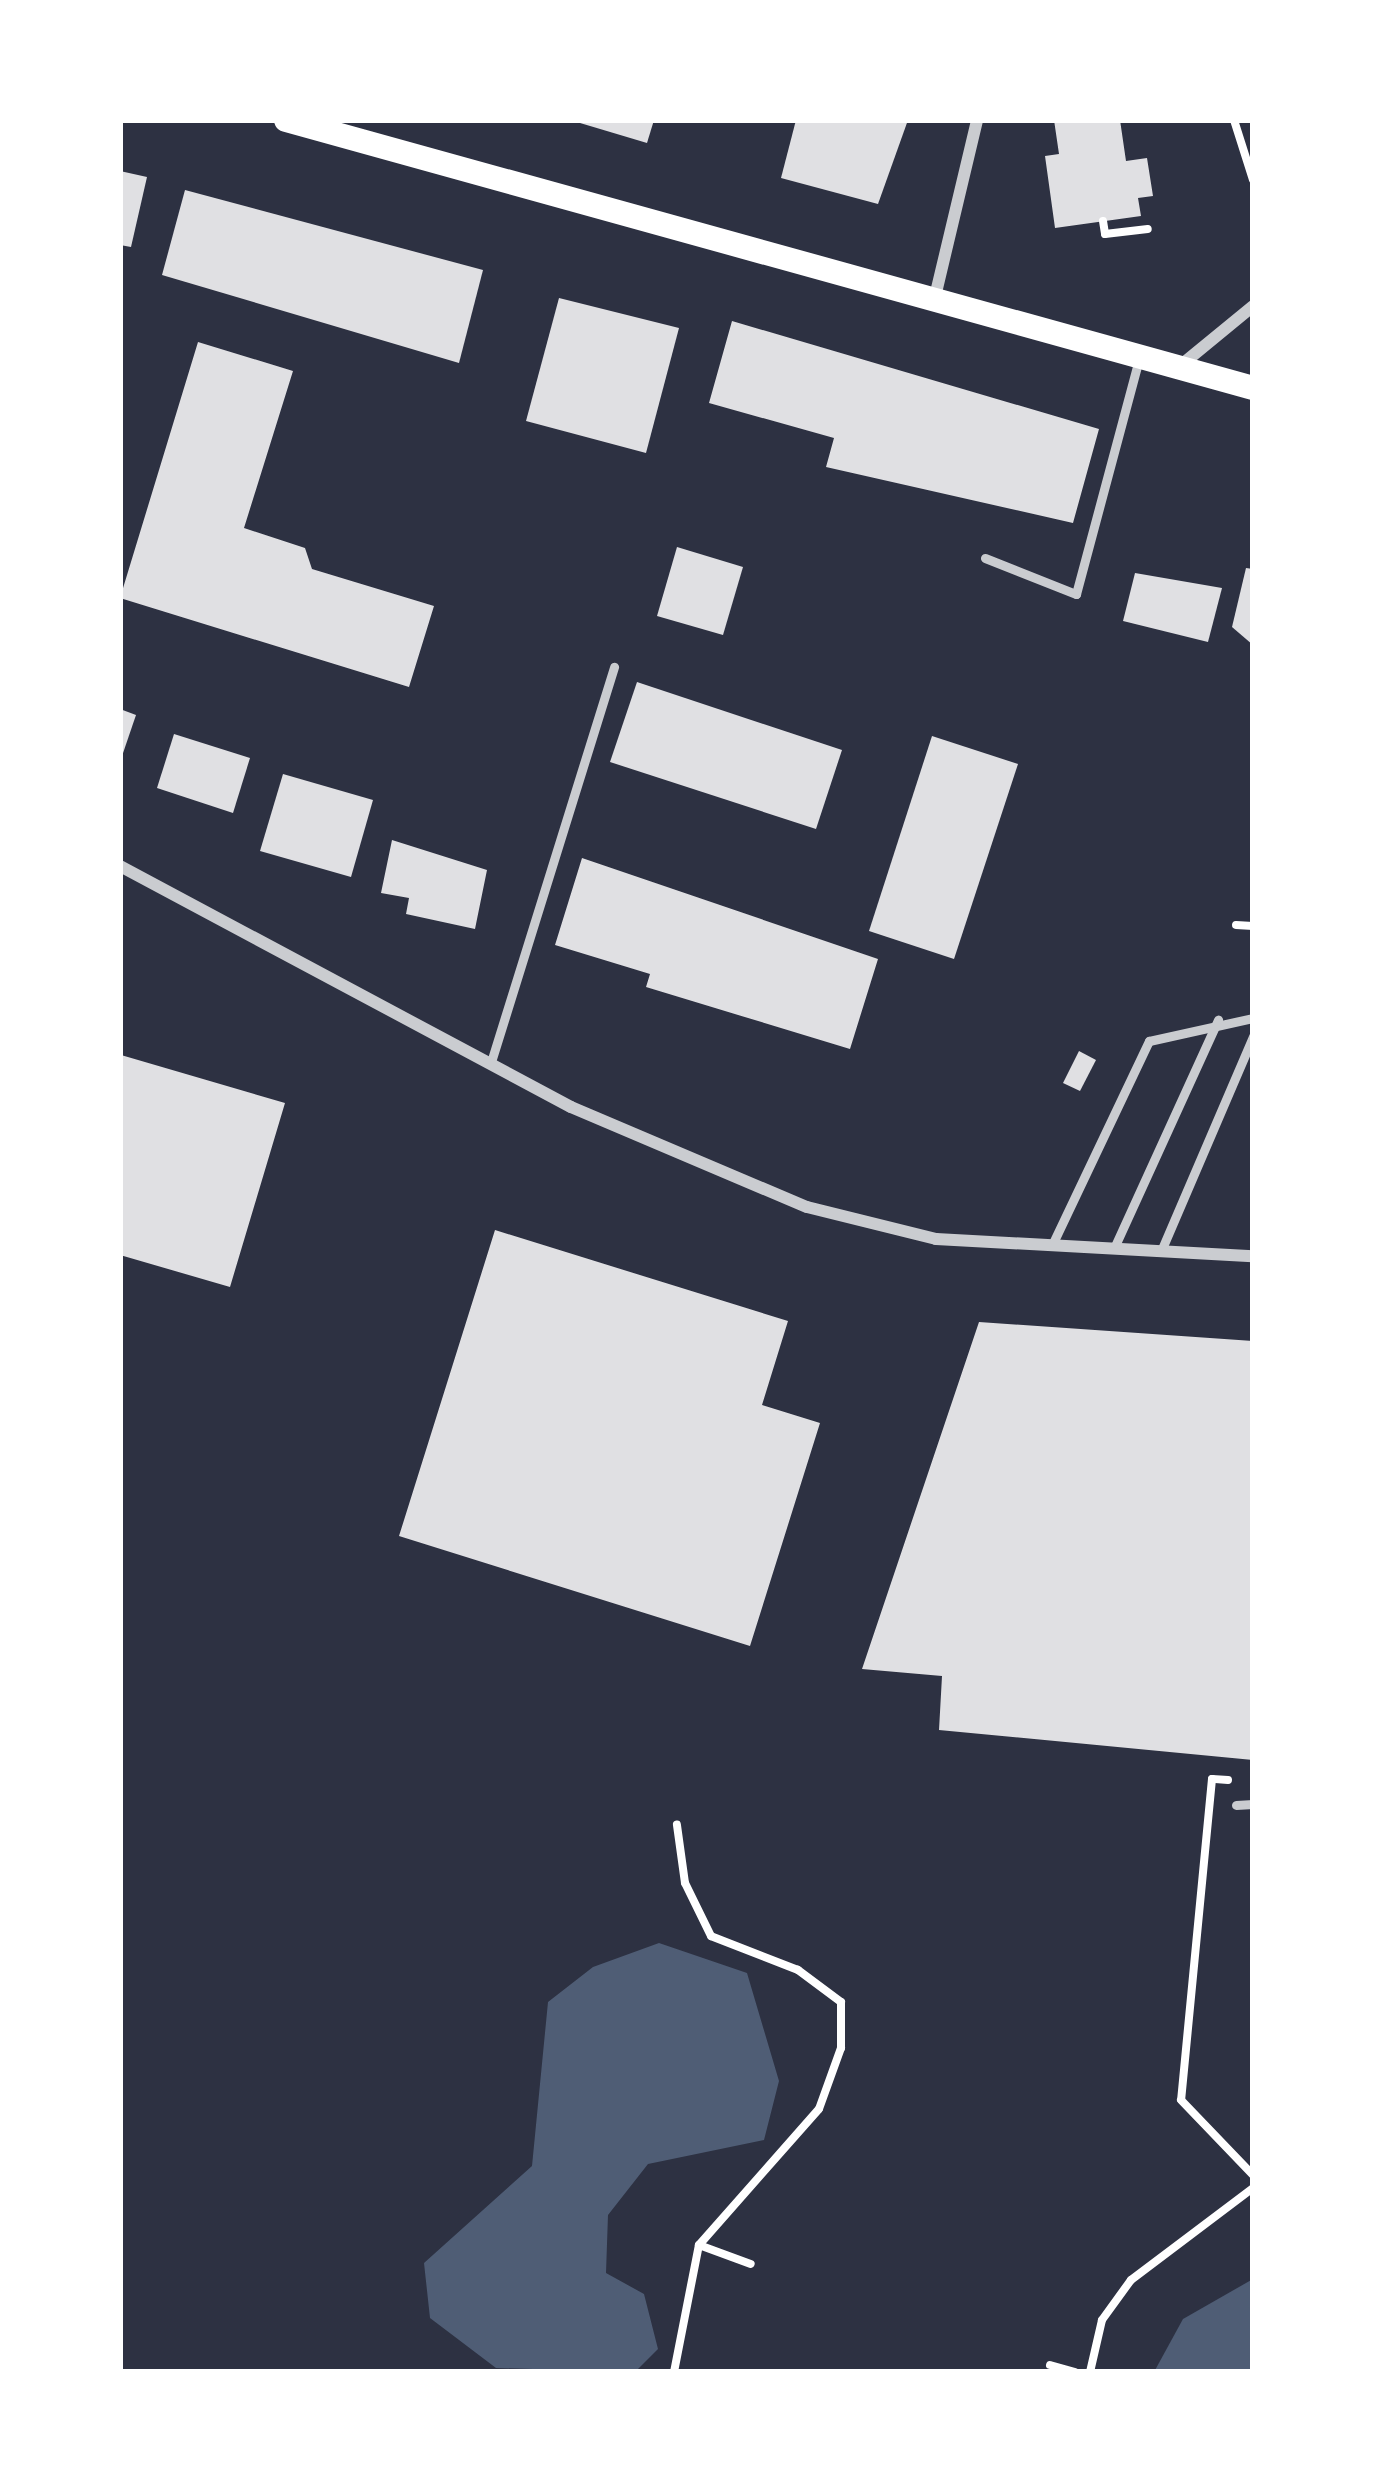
<!DOCTYPE html>
<html>
<head>
<meta charset="utf-8">
<style>
	body { margin:0 }
	#map { position:relative; width:1373px; height:2492px; overflow:hidden; background:#2d3142; font-family:Manrope,sans-serif }
	div>[style] { position:absolute }
	.water>* { inset:0; background:#4f5d75 }
	.building>* { inset:0; background:#e0e0e3 }
	.path>* { height:8px; margin:-4px; padding:0 4px; transform-origin:4px; border-radius:4px; background:#fff }
	.service>* { height:9px; margin:-4.5px; padding:0 4.5px; transform-origin:4.5px; border-radius:4.5px; background:#caccd0 }
	.minor>* { height:12px; margin:-6px; padding:0 6px; transform-origin:6px; border-radius:6px; background:#caccd0 }
	.secondary>* { height:24px; margin:-12px; padding:0 12px; transform-origin:12px; border-radius:12px; background:#fff }
	span { translate:-50% -50%; white-space:nowrap; text-align:center; line-height:1.15; -webkit-text-stroke:10px #fff; paint-order:stroke }
	.frame { position:absolute; inset:0; border:123px solid #fff; pointer-events:none }
</style>
</head>
<body>
<div id="map">
	<div class="water">
		<div style="clip-path:polygon(659px 1943px,747px 1973px,779px 2081px,764px 2140px,648px 2164px,608px 2215px,606px 2273px,644px 2294px,658px 2349px,635px 2372px,496px 2368px,430px 2318px,424px 2263px,532px 2166px,548px 2002px,593px 1967px)"></div>
		<div style="clip-path:polygon(1253px 2279px,1253px 2372px,1154px 2372px,1183px 2319px)"></div>
	</div>
	<div class="building">
		<div style="clip-path:polygon(570px 120px,654px 120px,647px 143px)"></div>
		<div style="clip-path:polygon(796px 120px,908px 120px,878px 204px,781px 178px)"></div>
		<div style="clip-path:polygon(1054px 120px,1120px 120px,1126px 161px,1147px 158px,1153px 196px,1138px 198px,1141px 216px,1055px 228px,1045px 156px,1059px 154px)"></div>
		<div style="clip-path:polygon(120px 171px,147px 177px,131px 247px,120px 245px)"></div>
		<div style="clip-path:polygon(185px 190px,483px 270px,459px 363px,162px 275px)"></div>
		<div style="clip-path:polygon(559px 298px,679px 328px,646px 453px,526px 421px)"></div>
		<div style="clip-path:polygon(732px 321px,1099px 429px,1073px 523px,826px 467px,834px 438px,709px 403px)"></div>
		<div style="clip-path:polygon(198px 342px,293px 371px,244px 528px,305px 548px,312px 569px,434px 606px,409px 687px,120px 598px)"></div>
		<div style="clip-path:polygon(677px 547px,743px 567px,723px 635px,657px 616px)"></div>
		<div style="clip-path:polygon(1246px 568px,1253px 569px,1253px 645px,1232px 627px)"></div>
		<div style="clip-path:polygon(1135px 573px,1222px 588px,1208px 642px,1123px 621px)"></div>
		<div style="clip-path:polygon(637px 682px,842px 750px,816px 829px,610px 762px)"></div>
		<div style="clip-path:polygon(120px 709px,136px 715px,121px 759px,120px 759px)"></div>
		<div style="clip-path:polygon(174px 734px,250px 758px,233px 813px,157px 788px)"></div>
		<div style="clip-path:polygon(932px 736px,1018px 764px,954px 959px,869px 931px)"></div>
		<div style="clip-path:polygon(283px 774px,373px 800px,351px 877px,260px 851px)"></div>
		<div style="clip-path:polygon(392px 840px,487px 870px,475px 929px,406px 914px,409px 898px,381px 893px)"></div>
		<div style="clip-path:polygon(582px 858px,878px 959px,850px 1049px,646px 987px,650px 974px,555px 945px)"></div>
		<div style="clip-path:polygon(120px 1041px,121px 1055px,285px 1103px,230px 1287px,120px 1255px)"></div>
		<div style="clip-path:polygon(1079px 1051px,1096px 1060px,1080px 1091px,1063px 1083px)"></div>
		<div style="clip-path:polygon(495px 1230px,788px 1321px,762px 1405px,820px 1423px,750px 1646px,399px 1536px)"></div>
		<div style="clip-path:polygon(979px 1322px,1253px 1341px,1253px 1760px,939px 1730px,942px 1676px,862px 1669px)"></div>
	</div>
	<div class="path">
		<div style="left:1234px;top:120px;width:63px;rotate:72.4deg"></div>
		<div style="left:1103px;top:221px;width:13px;rotate:81deg"></div>
		<div style="left:1105px;top:234px;width:43px;rotate:-6.6deg"></div>
		<div style="left:1236px;top:925px;width:17px;rotate:3deg"></div>
		<div style="left:1228px;top:1780px;width:16px;rotate:-176deg"></div>
		<div style="left:1212px;top:1779px;width:322px;rotate:95.5deg"></div>
		<div style="left:1181px;top:2100px;width:104px;rotate:46.2deg"></div>
		<div style="left:699px;top:2245px;width:55px;rotate:20.1deg"></div>
		<div style="left:1050px;top:2365px;width:26px;rotate:16deg"></div>
		<div style="left:674px;top:2372px;width:129px;rotate:-78.9deg"></div>
		<div style="left:699px;top:2245px;width:181px;rotate:-48.6deg"></div>
		<div style="left:819px;top:2109px;width:65px;rotate:-70.2deg"></div>
		<div style="left:841px;top:2048px;width:46px;rotate:-90deg"></div>
		<div style="left:841px;top:2002px;width:54px;rotate:-143.3deg"></div>
		<div style="left:798px;top:1970px;width:93px;rotate:-158.7deg"></div>
		<div style="left:711px;top:1936px;width:59px;rotate:-116.1deg"></div>
		<div style="left:685px;top:1883px;width:59px;rotate:-97.9deg"></div>
		<div style="left:1090px;top:2372px;width:53px;rotate:-77deg"></div>
		<div style="left:1102px;top:2320px;width:49px;rotate:-54.1deg"></div>
		<div style="left:1131px;top:2280px;width:153px;rotate:-37deg"></div>
	</div>
	<div class="service">
		<div style="left:985px;top:558px;width:98px;rotate:21.6deg"></div>
		<div style="left:1076px;top:594px;width:240px;rotate:-75deg"></div>
		<div style="left:491px;top:1062px;width:414px;rotate:-72.7deg"></div>
		<div style="left:1052px;top:1245px;width:226px;rotate:-64.6deg"></div>
		<div style="left:1149px;top:1041px;width:107px;rotate:-12.5deg"></div>
		<div style="left:1114px;top:1248px;width:251px;rotate:-65.5deg"></div>
		<div style="left:1161px;top:1251px;width:234px;rotate:-66.8deg"></div>
		<div style="left:1236px;top:1805px;width:17px;rotate:-3deg"></div>
	</div>
	<div class="minor">
		<div style="left:934px;top:301px;width:186px;rotate:-76.6deg"></div>
		<div style="left:1180px;top:366px;width:94px;rotate:-39.4deg"></div>
		<div style="left:120px;top:866px;width:511px;rotate:28.12deg"></div>
		<div style="left:571px;top:1107px;width:256px;rotate:23deg"></div>
		<div style="left:807px;top:1207px;width:133px;rotate:13.9deg"></div>
		<div style="left:936px;top:1239px;width:317px;rotate:3.1deg"></div>
	</div>
	<div class="secondary">
		<div style="left:286px;top:120px;width:1003px;rotate:15.49deg"></div>
	</div>
	<div class="frame"></div>
</div>
</body>
</html>
